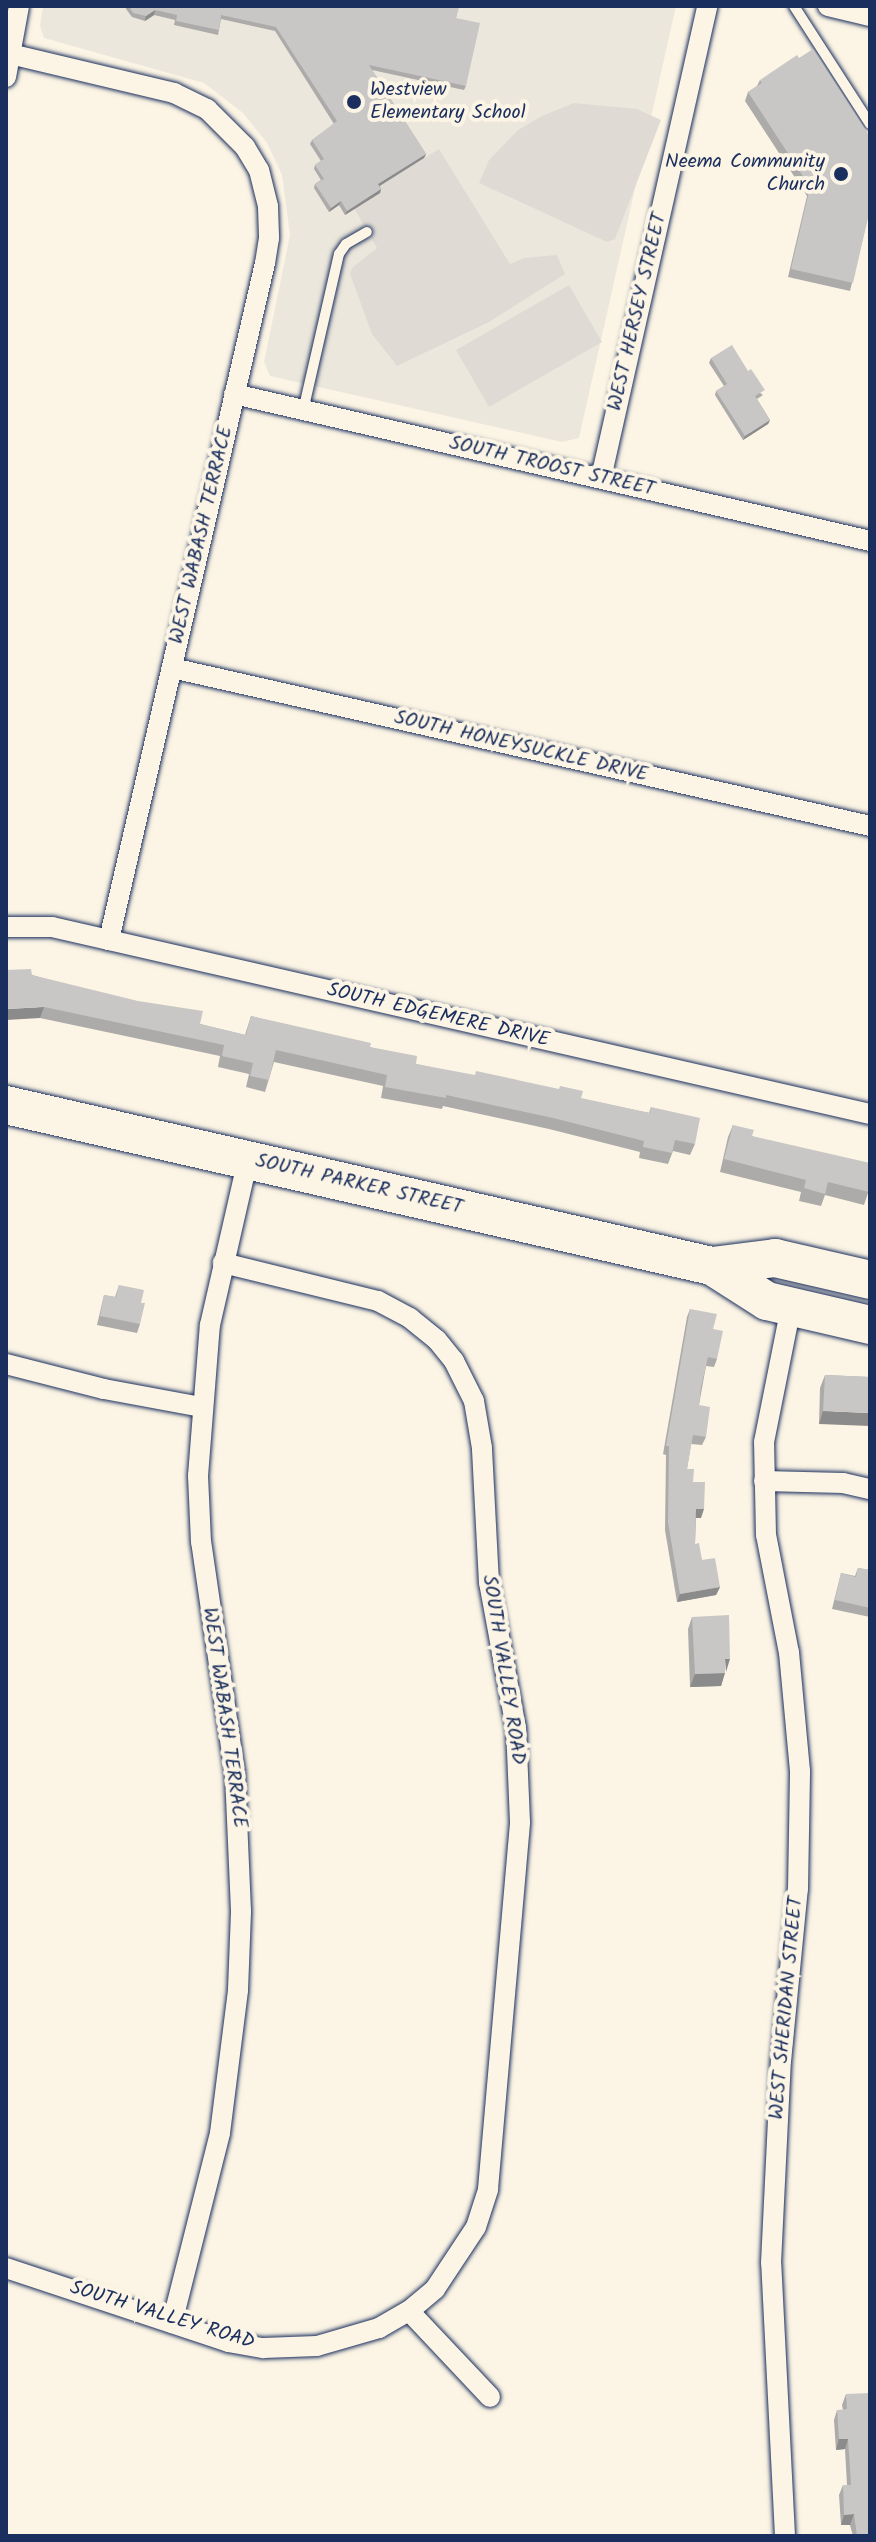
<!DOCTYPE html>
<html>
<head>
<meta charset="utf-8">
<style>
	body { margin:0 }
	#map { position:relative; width:876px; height:2542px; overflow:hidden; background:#fcf5e5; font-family:Kalam,sans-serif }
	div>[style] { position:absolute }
	.built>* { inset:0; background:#ece7dc }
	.green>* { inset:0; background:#dfdbd4 }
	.roads { filter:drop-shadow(0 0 2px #1b2f5e) drop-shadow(0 0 2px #1b2f5e) }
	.lane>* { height:10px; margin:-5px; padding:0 5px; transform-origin:5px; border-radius:5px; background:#fcf5e5 }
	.street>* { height:20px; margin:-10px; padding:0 10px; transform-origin:10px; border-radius:10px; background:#fcf5e5 }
	.highway>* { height:38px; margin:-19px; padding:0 19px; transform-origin:19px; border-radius:19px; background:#fcf5e5 }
	.wall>* { inset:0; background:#acabaa }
	.shaded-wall>* { inset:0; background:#8c8b8b }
	.building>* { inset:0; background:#c8c7c6 }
	.dots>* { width:22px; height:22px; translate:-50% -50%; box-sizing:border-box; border:4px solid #fcf5e5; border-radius:50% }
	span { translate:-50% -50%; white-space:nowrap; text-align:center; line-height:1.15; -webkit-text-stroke:8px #fcf5e5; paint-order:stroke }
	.poi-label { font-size:20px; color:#1b2f5e }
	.left { translate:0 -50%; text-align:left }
	.right { translate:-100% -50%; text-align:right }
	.street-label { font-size:20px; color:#1b2f5e }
	.frame { position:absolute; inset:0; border:8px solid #1b2f5e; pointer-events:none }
</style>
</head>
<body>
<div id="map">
	<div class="built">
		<div style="clip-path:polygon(43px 6px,676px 6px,579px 438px,562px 442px,270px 376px,264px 362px,290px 235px,282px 175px,267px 143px,243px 113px,204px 83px,44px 38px,40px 26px)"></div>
	</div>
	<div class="green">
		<div style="clip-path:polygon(574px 103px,637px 109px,661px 120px,615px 239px,607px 242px,479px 183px,489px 160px,518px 130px,542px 116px)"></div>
		<div style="clip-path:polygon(439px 149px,510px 264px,524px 258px,557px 255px,565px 274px,489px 322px,397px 366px,372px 334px,350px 274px,352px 268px,377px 248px,354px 208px,376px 188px)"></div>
		<div style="clip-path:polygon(569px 285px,602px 342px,489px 407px,456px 350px)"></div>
	</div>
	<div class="roads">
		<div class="lane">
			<div style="left:794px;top:6px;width:140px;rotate:57.2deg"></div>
			<div style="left:303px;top:411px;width:161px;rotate:-77.1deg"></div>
			<div style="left:339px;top:254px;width:12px;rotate:-55deg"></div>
			<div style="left:346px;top:244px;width:24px;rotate:-30deg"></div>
		</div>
		<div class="street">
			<div style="left:828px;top:6px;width:43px;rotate:13.4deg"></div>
			<div style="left:6px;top:53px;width:173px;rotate:13.4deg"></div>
			<div style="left:174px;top:93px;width:37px;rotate:26deg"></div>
			<div style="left:207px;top:109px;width:54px;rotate:45deg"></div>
			<div style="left:245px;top:147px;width:27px;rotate:59deg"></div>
			<div style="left:259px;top:170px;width:38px;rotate:76deg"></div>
			<div style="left:268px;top:207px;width:31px;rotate:88deg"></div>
			<div style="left:269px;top:238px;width:25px;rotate:99deg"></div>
			<div style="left:265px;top:263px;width:695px;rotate:102.98deg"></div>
			<div style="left:6px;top:77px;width:72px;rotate:-79.6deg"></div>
			<div style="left:234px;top:394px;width:653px;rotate:13.01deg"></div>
			<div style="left:601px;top:478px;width:484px;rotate:-77.3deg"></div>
			<div style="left:172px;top:668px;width:716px;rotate:12.75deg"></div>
			<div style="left:6px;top:927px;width:46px"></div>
			<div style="left:52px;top:927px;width:839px;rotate:12.88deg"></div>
			<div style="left:6px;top:1364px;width:101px;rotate:14.3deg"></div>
			<div style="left:104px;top:1389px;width:99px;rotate:10.5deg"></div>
			<div style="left:764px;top:1481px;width:79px;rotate:1.5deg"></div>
			<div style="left:843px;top:1483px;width:28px;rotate:13deg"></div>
			<div style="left:6px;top:2268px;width:234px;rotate:18.4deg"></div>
			<div style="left:228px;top:2342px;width:36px;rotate:10deg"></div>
			<div style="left:263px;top:2348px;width:54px;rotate:-2.1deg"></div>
			<div style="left:317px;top:2346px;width:65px;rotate:-16.2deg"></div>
			<div style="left:379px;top:2328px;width:34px;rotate:-30deg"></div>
			<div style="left:409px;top:2311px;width:34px;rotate:-40deg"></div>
			<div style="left:435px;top:2289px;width:74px;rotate:-56.5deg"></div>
			<div style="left:476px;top:2227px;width:40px;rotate:-72deg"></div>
			<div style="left:488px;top:2189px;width:368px;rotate:-85deg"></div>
			<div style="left:520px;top:1822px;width:94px;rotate:-92.4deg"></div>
			<div style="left:516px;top:1728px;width:147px;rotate:-100.5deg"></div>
			<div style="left:489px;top:1583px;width:135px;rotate:-93deg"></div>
			<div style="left:482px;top:1448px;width:48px;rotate:-99.7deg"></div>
			<div style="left:474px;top:1401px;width:45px;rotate:-116.6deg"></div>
			<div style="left:454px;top:1361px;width:27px;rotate:-129deg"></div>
			<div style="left:437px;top:1340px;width:35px;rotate:-141deg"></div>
			<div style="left:410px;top:1318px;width:36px;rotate:-152deg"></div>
			<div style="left:378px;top:1301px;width:160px;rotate:-166.2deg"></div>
			<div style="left:409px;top:2311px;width:118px;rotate:46.7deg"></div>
			<div style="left:172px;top:2323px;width:196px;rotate:-75.8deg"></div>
			<div style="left:220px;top:2133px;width:144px;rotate:-82.8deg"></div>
			<div style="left:238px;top:1990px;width:79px;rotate:-87.8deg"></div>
			<div style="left:241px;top:1911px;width:137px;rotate:-92.5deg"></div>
			<div style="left:235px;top:1774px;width:234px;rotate:-98.3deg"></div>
			<div style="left:201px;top:1542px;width:66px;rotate:-92.6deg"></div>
			<div style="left:198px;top:1476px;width:151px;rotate:-85.5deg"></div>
			<div style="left:210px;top:1325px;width:170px;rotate:-77.1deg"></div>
			<div style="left:785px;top:2536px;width:273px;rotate:-92.9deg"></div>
			<div style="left:771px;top:2263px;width:202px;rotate:-87.2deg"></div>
			<div style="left:781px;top:2061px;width:173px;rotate:-84.4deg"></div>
			<div style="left:798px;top:1889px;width:118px;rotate:-89deg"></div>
			<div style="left:800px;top:1771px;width:119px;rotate:-95.3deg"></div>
			<div style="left:789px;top:1653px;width:120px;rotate:-101deg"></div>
			<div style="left:766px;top:1535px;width:93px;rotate:-91.2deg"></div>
			<div style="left:764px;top:1442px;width:138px;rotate:-78.7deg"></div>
		</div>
		<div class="highway">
			<div style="left:6px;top:1105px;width:724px;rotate:12.85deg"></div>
			<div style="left:712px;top:1266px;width:65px;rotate:32.5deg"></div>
			<div style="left:767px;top:1301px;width:106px;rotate:13.1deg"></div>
			<div style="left:712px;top:1266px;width:64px;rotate:-7.2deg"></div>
			<div style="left:775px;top:1258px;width:98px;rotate:13deg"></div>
		</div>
	</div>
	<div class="wall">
		<div style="clip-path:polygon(126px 6px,459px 6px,456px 18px,466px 86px,464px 90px,372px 70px,426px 154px,424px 158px,380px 186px,381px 189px,380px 193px,345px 215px,339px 205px,329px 212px,314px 188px,315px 184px,321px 180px,314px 169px,315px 165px,321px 161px,310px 144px,312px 140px,334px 124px,275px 31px,221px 19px,218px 35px,174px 25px,175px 20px,154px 15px,145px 21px,132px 17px,126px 9px)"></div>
		<div style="clip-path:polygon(760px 80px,868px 217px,850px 291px,788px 277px,807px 196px,745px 101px,748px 92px,757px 86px)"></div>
		<div style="clip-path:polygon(711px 358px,763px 395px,757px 399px,770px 420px,768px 424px,743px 440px,715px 395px,716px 391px,724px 386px,709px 363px)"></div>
		<div style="clip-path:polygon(32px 975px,200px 1024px,245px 1035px,251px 1016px,370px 1047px,416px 1064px,649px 1113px,651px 1107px,695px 1144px,690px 1155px,673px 1151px,668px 1164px,639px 1158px,640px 1152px,549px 1129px,443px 1106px,442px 1109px,381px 1098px,383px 1086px,274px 1062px,265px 1092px,246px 1087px,249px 1074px,218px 1067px,220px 1056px,40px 1018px)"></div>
		<div style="clip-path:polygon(733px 1125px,752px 1136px,870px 1187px,864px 1205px,825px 1195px,821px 1206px,799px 1201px,801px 1192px,720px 1172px,728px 1137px)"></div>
		<div style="clip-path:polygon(119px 1285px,141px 1303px,140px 1324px,137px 1333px,97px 1325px,104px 1295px,115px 1297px)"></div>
		<div style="clip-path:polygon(690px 1309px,713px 1329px,717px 1359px,714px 1367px,706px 1366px,699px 1405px,706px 1437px,702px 1445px,691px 1444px,687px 1469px,693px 1482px,701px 1518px,696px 1518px,695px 1544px,702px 1560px,720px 1587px,716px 1595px,677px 1602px,665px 1530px,666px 1455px,663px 1454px,687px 1317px)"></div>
		<div style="clip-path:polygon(825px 1375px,870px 1377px,819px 1424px,820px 1388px)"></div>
		<div style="clip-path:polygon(858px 1568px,870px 1570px,870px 1617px,832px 1609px,841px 1573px,855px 1576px)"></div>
		<div style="clip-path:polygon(692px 1617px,725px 1672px,721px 1686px,690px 1687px,688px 1629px)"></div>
		<div style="clip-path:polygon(846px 2394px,870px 2536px,853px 2536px,850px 2525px,841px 2525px,839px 2495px,843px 2485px,847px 2485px,845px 2449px,836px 2450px,834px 2420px,837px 2410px,843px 2410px,842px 2405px)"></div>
	</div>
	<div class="shaded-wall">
		<div style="clip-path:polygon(155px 10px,154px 15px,145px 21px,146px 16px)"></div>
		<div style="clip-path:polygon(426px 154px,424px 158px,376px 188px,378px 184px)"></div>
		<div style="clip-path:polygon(381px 189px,380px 193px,345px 215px,347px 211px)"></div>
		<div style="clip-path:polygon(341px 201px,339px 205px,329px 212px,331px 208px)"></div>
		<div style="clip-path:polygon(770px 420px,768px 424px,743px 440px,745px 436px)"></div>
		<div style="clip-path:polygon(44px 1007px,40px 1018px,6px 1020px,6px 1009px)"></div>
		<div style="clip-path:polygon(823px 1411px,870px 1413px,870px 1426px,819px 1424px)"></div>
		<div style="clip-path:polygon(696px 1509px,704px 1509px,701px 1518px,693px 1518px)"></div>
		<div style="clip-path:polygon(720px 1587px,716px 1595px,677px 1602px,680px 1594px)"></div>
		<div style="clip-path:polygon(725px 1659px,730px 1659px,726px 1672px)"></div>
		<div style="clip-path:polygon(725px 1673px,721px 1686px,690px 1687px,695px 1674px)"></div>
		<div style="clip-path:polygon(839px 2439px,848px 2439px,845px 2449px,836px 2450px)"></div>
		<div style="clip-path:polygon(854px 2514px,850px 2525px,841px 2525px,844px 2515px)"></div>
	</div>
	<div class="building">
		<div style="clip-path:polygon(129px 6px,459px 6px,456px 18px,480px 23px,466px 86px,369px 65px,426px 154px,378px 184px,381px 189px,347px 211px,341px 201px,331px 208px,315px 184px,324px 179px,315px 165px,324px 159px,312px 140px,337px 121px,276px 27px,221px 15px,219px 30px,176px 21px,177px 15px,155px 10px,146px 16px,133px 13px)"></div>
		<div style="clip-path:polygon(813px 49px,870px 137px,870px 209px,853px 283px,791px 269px,810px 187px,748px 92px,762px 83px,760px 80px,797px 55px,799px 58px)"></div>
		<div style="clip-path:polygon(732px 345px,748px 371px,751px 369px,765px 390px,755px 396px,770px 420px,745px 436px,716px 391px,727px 384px,711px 358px)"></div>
		<div style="clip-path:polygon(31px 969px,32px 975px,138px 1001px,203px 1011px,200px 1024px,246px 1035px,251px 1016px,371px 1043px,370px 1047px,417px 1056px,416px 1064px,475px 1075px,476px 1071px,559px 1089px,560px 1086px,583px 1091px,581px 1098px,650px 1113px,651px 1107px,700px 1118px,695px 1144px,675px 1140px,672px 1153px,643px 1147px,644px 1141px,553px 1118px,446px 1095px,446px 1098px,385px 1087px,387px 1075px,276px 1050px,269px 1080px,250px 1076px,253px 1063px,222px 1056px,224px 1045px,44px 1007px,6px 1009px,6px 970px)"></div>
		<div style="clip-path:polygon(733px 1125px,754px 1130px,752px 1136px,870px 1163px,870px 1187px,869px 1192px,828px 1182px,825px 1194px,804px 1188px,806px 1180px,724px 1159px)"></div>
		<div style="clip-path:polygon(119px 1285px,144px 1290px,141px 1303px,145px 1303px,140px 1324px,100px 1316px,104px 1295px,116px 1297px)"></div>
		<div style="clip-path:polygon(690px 1309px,717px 1314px,713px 1329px,723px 1331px,717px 1359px,708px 1357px,701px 1387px,699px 1405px,710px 1407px,706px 1437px,693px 1435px,687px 1469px,694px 1469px,693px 1482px,705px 1482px,704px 1509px,696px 1509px,695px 1544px,699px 1543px,702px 1560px,715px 1558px,720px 1587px,680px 1594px,668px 1522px,669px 1446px,666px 1446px)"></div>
		<div style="clip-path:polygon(825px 1375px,870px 1377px,870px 1413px,823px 1411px)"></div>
		<div style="clip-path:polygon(858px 1568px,870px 1570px,870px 1608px,835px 1600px,841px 1573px,856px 1577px)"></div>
		<div style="clip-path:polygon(729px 1615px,730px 1659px,725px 1659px,725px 1673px,695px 1674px,692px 1617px)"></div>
		<div style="clip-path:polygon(870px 2393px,870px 2536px,857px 2536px,854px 2514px,844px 2515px,843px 2485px,851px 2485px,848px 2439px,839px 2439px,837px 2410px,847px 2409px,846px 2394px)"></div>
	</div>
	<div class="dots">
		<div style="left:354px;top:102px;background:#1b2f5e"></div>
		<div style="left:841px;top:174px;background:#1b2f5e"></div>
	</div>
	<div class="poi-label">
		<span class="left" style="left:370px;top:102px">Westview<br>Elementary School</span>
		<span class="right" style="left:825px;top:174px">Neema Community<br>Church</span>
	</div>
	<div class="street-label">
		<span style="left:638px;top:312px;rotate:-77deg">WEST HERSEY STREET</span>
		<span style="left:552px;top:467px;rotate:13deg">SOUTH TROOST STREET</span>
		<span style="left:202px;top:535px;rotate:-77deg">WEST WABASH TERRACE</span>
		<span style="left:521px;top:747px;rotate:13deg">SOUTH HONEYSUCKLE DRIVE</span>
		<span style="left:438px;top:1016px;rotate:13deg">SOUTH EDGEMERE DRIVE</span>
		<span style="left:359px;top:1185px;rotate:13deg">SOUTH PARKER STREET</span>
		<span style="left:503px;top:1670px;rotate:81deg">SOUTH VALLEY ROAD</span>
		<span style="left:224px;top:1718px;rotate:82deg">WEST WABASH TERRACE</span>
		<span style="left:787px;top:2008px;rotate:-85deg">WEST SHERIDAN STREET</span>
		<span style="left:162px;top:2316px;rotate:17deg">SOUTH VALLEY ROAD</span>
	</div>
	<div class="frame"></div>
</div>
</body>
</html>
